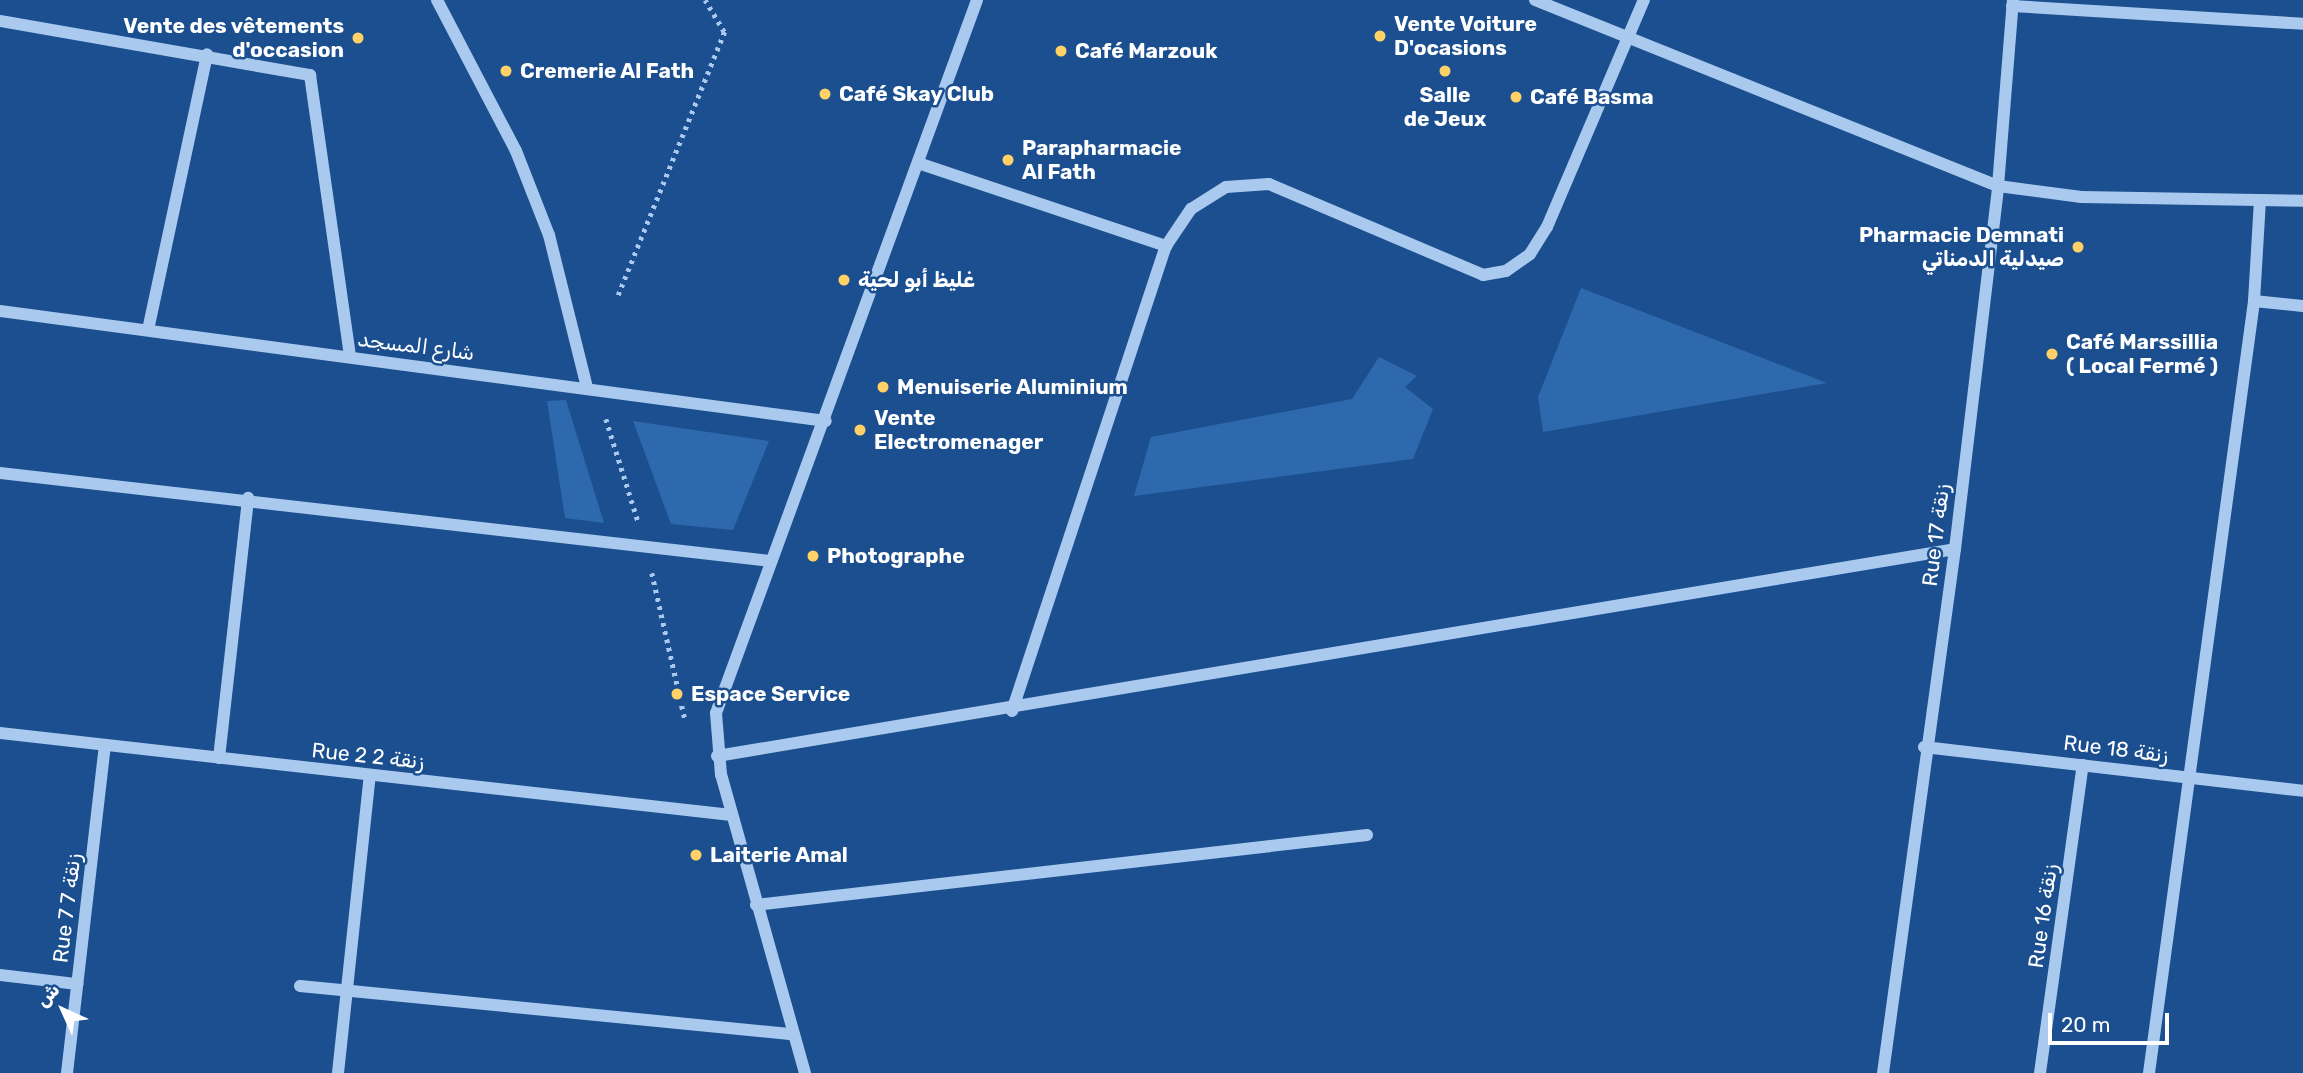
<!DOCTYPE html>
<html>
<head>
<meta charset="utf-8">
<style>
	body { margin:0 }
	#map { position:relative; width:2303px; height:1073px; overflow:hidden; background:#1b4f8f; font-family:Rubik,Cairo,sans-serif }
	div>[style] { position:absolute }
	.green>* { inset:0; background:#2e69ad }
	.path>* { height:4.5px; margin-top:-2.25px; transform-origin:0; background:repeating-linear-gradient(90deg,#a9c9ee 0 3.5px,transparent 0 8.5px) }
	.minor>* { height:12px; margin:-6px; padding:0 6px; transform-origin:6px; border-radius:6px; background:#a9c9ee }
	.dots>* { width:19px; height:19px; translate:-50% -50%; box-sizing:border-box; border:4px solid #1b4f8f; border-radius:50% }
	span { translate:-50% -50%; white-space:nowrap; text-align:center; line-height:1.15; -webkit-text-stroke:5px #1b4f8f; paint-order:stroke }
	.poi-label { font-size:21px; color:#fff; font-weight:700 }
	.left { translate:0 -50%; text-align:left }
	.right { translate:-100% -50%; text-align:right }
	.street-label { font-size:21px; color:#fff }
	.north { position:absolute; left:28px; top:975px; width:70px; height:70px; -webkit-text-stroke:5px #1b4f8f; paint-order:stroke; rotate:315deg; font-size:19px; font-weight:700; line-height:28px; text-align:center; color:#fff }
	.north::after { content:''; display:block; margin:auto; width:24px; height:32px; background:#fff; clip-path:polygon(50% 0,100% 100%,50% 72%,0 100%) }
	.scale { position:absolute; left:2048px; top:1013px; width:121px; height:32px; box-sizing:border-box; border:4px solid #fff; border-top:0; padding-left:9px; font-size:21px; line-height:24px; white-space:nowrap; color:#fff; -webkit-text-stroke:5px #1b4f8f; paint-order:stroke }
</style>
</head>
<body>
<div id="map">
	<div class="green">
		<div style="clip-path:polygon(1581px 288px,1827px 383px,1543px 432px,1538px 397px)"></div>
		<div style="clip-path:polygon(1379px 357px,1417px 376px,1405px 387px,1433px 409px,1413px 459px,1134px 496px,1151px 437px,1352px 399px)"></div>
		<div style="clip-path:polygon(566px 400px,604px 523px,565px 518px,547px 401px)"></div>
		<div style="clip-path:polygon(633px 421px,769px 441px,733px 530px,671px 524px)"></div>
	</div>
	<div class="path">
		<div style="left:618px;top:295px;width:284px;rotate:-68deg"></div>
		<div style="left:724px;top:32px;width:37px;rotate:-121deg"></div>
		<div style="left:606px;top:419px;width:107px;rotate:72.6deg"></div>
		<div style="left:652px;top:573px;width:151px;rotate:77.3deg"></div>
	</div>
	<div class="minor">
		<div style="left:437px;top:0;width:170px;rotate:62.4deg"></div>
		<div style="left:516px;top:151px;width:90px;rotate:68.6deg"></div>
		<div style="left:549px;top:235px;width:157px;rotate:76deg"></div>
		<div style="left:1535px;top:0;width:499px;rotate:21.9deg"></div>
		<div style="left:1998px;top:186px;width:84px;rotate:7.5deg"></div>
		<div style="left:2081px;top:197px;width:222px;rotate:1deg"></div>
		<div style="left:2012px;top:6px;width:292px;rotate:3.5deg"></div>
		<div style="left:0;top:21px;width:315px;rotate:9.9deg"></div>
		<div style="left:310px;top:75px;width:284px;rotate:81.9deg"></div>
		<div style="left:918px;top:163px;width:262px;rotate:18.5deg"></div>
		<div style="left:2254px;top:301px;width:49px;rotate:5.8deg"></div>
		<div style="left:0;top:311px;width:833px;rotate:7.59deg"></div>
		<div style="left:148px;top:330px;width:282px;rotate:-77.9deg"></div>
		<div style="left:0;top:473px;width:775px;rotate:6.52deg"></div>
		<div style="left:1012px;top:711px;width:490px;rotate:-71.7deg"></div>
		<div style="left:1166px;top:246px;width:45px;rotate:-56deg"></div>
		<div style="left:1191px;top:209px;width:41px;rotate:-32.2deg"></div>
		<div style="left:1226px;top:187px;width:43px;rotate:-4deg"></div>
		<div style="left:1269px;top:184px;width:233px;rotate:23deg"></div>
		<div style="left:1483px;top:275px;width:23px;rotate:-10deg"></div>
		<div style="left:1506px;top:271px;width:29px;rotate:-35deg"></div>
		<div style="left:1530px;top:254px;width:32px;rotate:-58deg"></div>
		<div style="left:1547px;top:227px;width:247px;rotate:-66.9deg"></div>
		<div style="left:0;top:733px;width:736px;rotate:6.4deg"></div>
		<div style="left:1924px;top:747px;width:382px;rotate:6.6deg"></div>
		<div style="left:717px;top:756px;width:1255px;rotate:-9.49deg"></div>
		<div style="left:219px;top:758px;width:262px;rotate:-83.6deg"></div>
		<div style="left:756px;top:905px;width:615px;rotate:-6.54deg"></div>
		<div style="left:0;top:975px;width:78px;rotate:6.7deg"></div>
		<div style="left:300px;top:986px;width:492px;rotate:5.6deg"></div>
		<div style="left:67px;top:1073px;width:328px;rotate:-83.4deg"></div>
		<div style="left:338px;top:1073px;width:299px;rotate:-83.9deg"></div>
		<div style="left:805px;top:1073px;width:310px;rotate:-105.7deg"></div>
		<div style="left:721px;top:775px;width:62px;rotate:-94.6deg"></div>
		<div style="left:716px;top:713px;width:759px;rotate:-69.89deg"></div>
		<div style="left:1883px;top:1073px;width:529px;rotate:-82.18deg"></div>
		<div style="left:1955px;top:549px;width:366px;rotate:-83.2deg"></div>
		<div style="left:1998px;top:186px;width:187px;rotate:-85.4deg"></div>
		<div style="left:2040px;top:1073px;width:311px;rotate:-82.1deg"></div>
		<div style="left:2149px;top:1073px;width:779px;rotate:-82.25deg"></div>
		<div style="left:2254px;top:301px;width:100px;rotate:-86.6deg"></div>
	</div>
	<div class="dots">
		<div style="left:1380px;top:36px;background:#ffd166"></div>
		<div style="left:358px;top:38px;background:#ffd166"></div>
		<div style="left:1061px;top:51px;background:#ffd166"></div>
		<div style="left:506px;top:71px;background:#ffd166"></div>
		<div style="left:1445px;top:71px;background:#ffd166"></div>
		<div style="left:825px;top:94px;background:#ffd166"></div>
		<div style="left:1516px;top:97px;background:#ffd166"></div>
		<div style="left:1008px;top:160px;background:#ffd166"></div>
		<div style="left:2078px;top:247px;background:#ffd166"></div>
		<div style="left:844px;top:280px;background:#ffd166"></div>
		<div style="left:2052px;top:354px;background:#ffd166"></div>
		<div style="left:883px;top:387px;background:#ffd166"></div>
		<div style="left:860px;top:430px;background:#ffd166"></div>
		<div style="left:813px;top:556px;background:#ffd166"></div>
		<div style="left:677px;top:694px;background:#ffd166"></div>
		<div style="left:696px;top:855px;background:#ffd166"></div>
	</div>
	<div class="poi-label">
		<span class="left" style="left:1394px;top:36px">Vente Voiture<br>D'ocasions</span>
		<span class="right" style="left:344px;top:38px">Vente des vêtements<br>d'occasion</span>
		<span class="left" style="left:1075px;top:51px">Café Marzouk</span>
		<span class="left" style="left:520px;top:71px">Cremerie Al Fath</span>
		<span class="left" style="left:839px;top:94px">Café Skay Club</span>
		<span style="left:1445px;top:107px">Salle<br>de Jeux</span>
		<span class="left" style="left:1530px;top:97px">Café Basma</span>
		<span class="left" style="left:1022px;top:160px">Parapharmacie<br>Al Fath</span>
		<span class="right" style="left:2064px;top:247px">Pharmacie Demnati<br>صيدلية الدمناتي</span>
		<span class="left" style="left:858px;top:280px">غليظ أبو لحية</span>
		<span class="left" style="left:2066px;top:354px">Café Marssillia<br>( Local Fermé )</span>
		<span class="left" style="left:897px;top:387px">Menuiserie Aluminium</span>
		<span class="left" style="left:874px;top:430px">Vente<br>Electromenager</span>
		<span class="left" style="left:827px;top:556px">Photographe</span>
		<span class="left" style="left:691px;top:694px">Espace Service</span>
		<span class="left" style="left:710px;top:855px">Laiterie Amal</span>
	</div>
	<div class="street-label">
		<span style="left:416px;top:346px;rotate:7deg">شارع المسجد</span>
		<span style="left:1936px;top:535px;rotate:-83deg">Rue 17 زنقة</span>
		<span style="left:2116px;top:749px;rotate:7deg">Rue 18 زنقة</span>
		<span style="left:368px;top:756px;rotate:6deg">Rue 2 زنقة 2</span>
		<span style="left:67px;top:908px;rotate:-83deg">Rue 7 زنقة 7</span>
		<span style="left:2043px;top:916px;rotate:-82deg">Rue 16 زنقة</span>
	</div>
	<div class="north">ش</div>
	<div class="scale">20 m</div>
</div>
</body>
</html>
